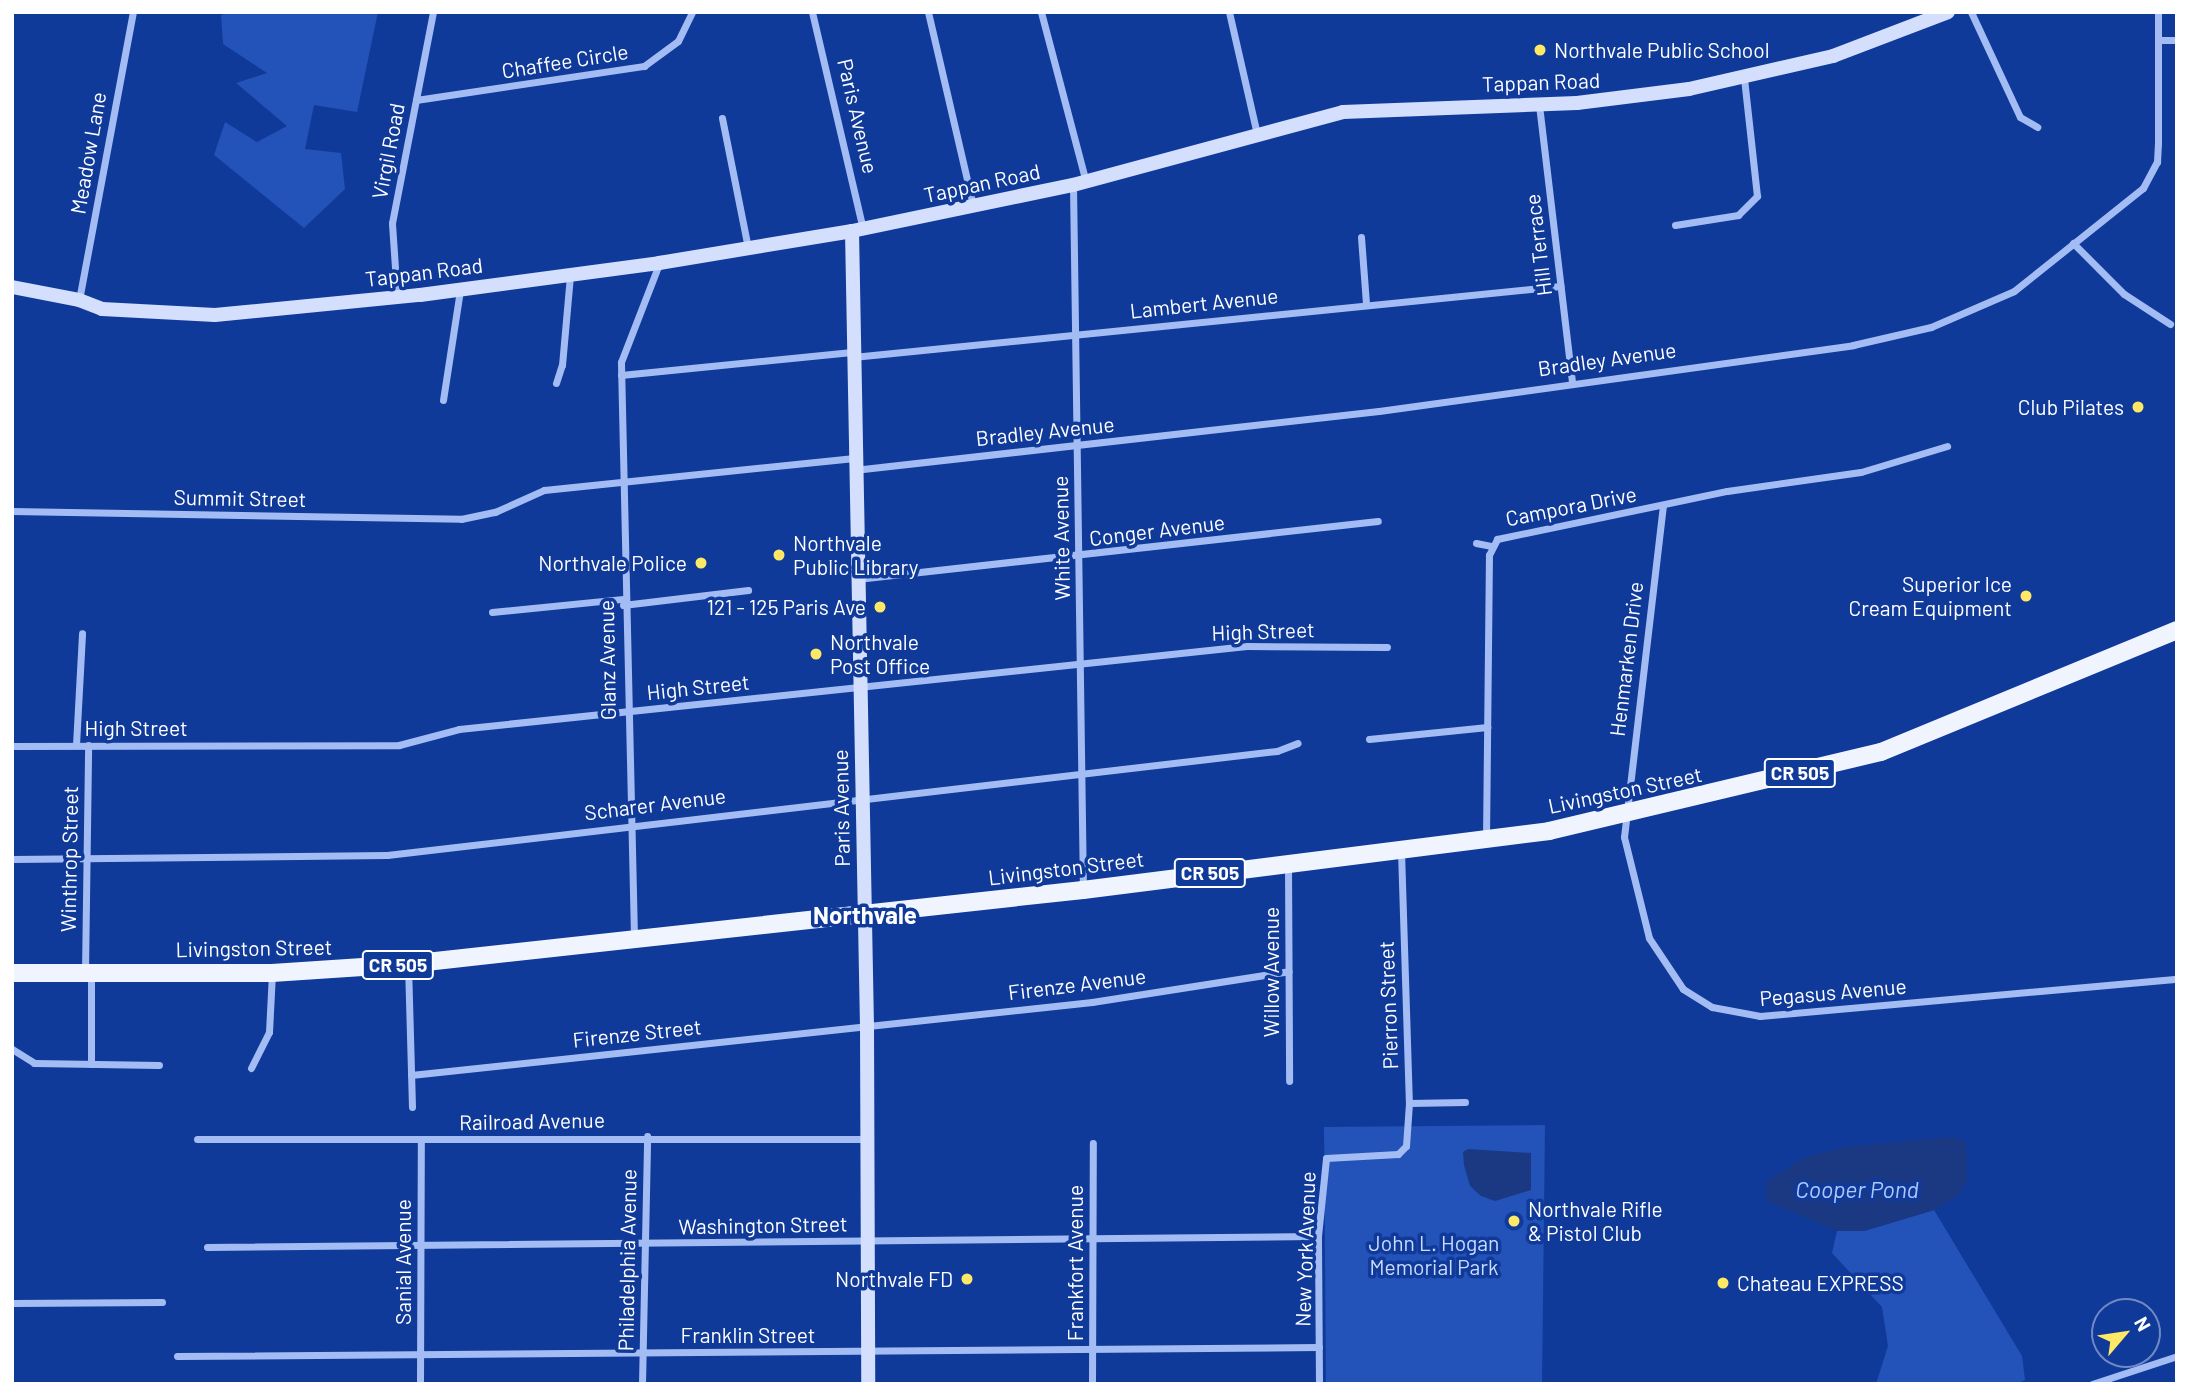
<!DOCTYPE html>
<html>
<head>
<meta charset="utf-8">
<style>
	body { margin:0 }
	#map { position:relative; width:2189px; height:1396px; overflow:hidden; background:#103a9a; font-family:Barlow,sans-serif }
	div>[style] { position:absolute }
	.green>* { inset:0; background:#2352b8 }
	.water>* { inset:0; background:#1a3982 }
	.street>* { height:7px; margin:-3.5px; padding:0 3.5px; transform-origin:3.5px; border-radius:3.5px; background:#a3bdf4 }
	.secondary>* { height:14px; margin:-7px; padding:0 7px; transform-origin:7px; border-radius:7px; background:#d3dffd }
	.primary>* { height:18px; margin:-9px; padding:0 9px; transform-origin:9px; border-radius:9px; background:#f0f4ff }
	.dots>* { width:19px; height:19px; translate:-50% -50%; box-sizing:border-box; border:4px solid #103a9a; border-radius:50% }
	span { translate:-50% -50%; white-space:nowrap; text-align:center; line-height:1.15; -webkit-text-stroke:7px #103a9a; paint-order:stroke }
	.shield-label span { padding:2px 5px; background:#103a9a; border:2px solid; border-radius:5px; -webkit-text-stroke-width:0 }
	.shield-label { font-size:19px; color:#fff; font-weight:700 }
	.poi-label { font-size:21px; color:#fff }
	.left { translate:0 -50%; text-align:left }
	.right { translate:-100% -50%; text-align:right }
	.street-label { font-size:21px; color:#fff }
	.park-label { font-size:21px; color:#cbdbfe }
	.water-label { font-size:23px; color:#afc8fb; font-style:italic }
	.quarter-label { font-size:24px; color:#fff; font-weight:700 }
	.frame { position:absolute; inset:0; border:14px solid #fff; pointer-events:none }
	.north { position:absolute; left:2091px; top:1298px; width:70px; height:70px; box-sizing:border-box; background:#103a9a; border:2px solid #7089c2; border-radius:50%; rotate:61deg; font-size:19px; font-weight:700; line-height:28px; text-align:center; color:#fff }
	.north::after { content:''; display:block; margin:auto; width:24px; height:32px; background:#ffe866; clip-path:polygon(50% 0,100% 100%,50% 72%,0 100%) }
</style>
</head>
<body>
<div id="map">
	<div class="green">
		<div style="clip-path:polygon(231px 12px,378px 12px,357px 112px,314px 105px,305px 149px,341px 153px,345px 189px,304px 228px,214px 155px,225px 122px,257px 142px,287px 126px,236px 83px,267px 73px,223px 44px,221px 15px)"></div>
		<div style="clip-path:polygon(1545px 1125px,1542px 1384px,1326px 1384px,1324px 1127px)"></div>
		<div style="clip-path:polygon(1934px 1210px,2022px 1356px,2025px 1380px,2016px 1384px,1876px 1384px,1888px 1346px,1882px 1307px,1832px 1253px,1837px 1231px,1864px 1231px)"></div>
	</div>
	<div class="water">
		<div style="clip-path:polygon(1953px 1137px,1966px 1142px,1967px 1179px,1959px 1195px,1934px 1210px,1864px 1231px,1837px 1231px,1767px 1201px,1766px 1182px,1803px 1158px,1844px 1147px)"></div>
		<div style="clip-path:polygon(1468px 1149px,1531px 1153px,1531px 1190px,1495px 1201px,1481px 1196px,1470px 1186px,1464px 1165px,1463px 1152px)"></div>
	</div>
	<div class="street">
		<div style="left:812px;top:12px;width:223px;rotate:76.8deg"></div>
		<div style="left:928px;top:12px;width:199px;rotate:76.9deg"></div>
		<div style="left:1041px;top:12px;width:176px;rotate:75.2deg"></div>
		<div style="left:1229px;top:12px;width:125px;rotate:77.1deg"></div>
		<div style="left:1971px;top:12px;width:116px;rotate:65deg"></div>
		<div style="left:2020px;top:117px;width:20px;rotate:30deg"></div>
		<div style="left:2160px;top:40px;width:17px"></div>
		<div style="left:416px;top:100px;width:231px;rotate:-8.5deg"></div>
		<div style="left:644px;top:66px;width:42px;rotate:-36.3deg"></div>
		<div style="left:678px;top:41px;width:32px;rotate:-64deg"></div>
		<div style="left:1539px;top:105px;width:278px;rotate:83.2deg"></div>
		<div style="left:722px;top:118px;width:133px;rotate:78.7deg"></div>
		<div style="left:1073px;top:185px;width:704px;rotate:89.19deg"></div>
		<div style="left:1675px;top:225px;width:64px;rotate:-9deg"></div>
		<div style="left:1738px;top:215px;width:27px;rotate:-45deg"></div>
		<div style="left:1757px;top:196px;width:119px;rotate:-96.3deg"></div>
		<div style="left:1361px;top:237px;width:66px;rotate:85.7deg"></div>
		<div style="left:2073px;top:243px;width:72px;rotate:45deg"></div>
		<div style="left:2124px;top:294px;width:55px;rotate:33.1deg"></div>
		<div style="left:397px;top:297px;width:74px;rotate:-93.9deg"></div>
		<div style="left:392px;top:223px;width:215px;rotate:-79deg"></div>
		<div style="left:79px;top:300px;width:293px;rotate:-79.4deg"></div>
		<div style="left:853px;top:357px;width:711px;rotate:-5.73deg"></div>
		<div style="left:621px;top:375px;width:232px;rotate:-5.7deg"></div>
		<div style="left:556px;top:383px;width:19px;rotate:-72deg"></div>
		<div style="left:562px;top:365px;width:90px;rotate:-84.9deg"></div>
		<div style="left:443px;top:400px;width:111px;rotate:-81.2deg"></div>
		<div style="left:854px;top:470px;width:528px;rotate:-6.41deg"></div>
		<div style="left:1379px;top:411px;width:479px;rotate:-7.9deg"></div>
		<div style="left:1853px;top:345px;width:80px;rotate:-13deg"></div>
		<div style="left:1931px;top:327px;width:90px;rotate:-23.4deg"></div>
		<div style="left:2014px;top:291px;width:165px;rotate:-38.6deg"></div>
		<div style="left:2143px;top:188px;width:30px;rotate:-62deg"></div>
		<div style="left:2157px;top:162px;width:19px;rotate:-87deg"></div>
		<div style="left:2158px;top:143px;width:131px;rotate:-90deg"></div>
		<div style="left:1663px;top:505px;width:334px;rotate:96.7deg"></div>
		<div style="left:1624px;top:837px;width:104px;rotate:76.1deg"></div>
		<div style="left:1649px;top:938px;width:61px;rotate:56.3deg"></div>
		<div style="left:1683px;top:989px;width:34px;rotate:32deg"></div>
		<div style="left:1712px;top:1007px;width:49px;rotate:10.6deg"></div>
		<div style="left:1760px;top:1016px;width:419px;rotate:-5.1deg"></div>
		<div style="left:12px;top:511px;width:449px;rotate:1deg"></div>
		<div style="left:461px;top:519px;width:35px;rotate:-12deg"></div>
		<div style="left:495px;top:512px;width:54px;rotate:-24.2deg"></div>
		<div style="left:544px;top:490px;width:312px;rotate:-5.9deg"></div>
		<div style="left:1476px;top:543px;width:15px;rotate:11deg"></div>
		<div style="left:857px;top:579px;width:524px;rotate:-6.35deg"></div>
		<div style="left:623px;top:605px;width:126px;rotate:-6.8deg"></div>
		<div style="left:492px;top:612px;width:132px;rotate:-5.7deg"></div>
		<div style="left:1369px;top:739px;width:119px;rotate:-5.8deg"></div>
		<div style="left:76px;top:745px;width:112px;rotate:-86.9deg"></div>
		<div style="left:12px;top:746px;width:387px;rotate:-0.1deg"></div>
		<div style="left:399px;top:745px;width:62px;rotate:-14.9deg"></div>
		<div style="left:459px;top:729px;width:792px;rotate:-6.01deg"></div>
		<div style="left:1247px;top:646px;width:140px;rotate:0.4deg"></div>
		<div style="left:1486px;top:839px;width:284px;rotate:-89.4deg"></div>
		<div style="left:1489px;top:555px;width:18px;rotate:-63deg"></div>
		<div style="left:1497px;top:539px;width:235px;rotate:-11.8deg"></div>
		<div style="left:1727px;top:491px;width:135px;rotate:-8.1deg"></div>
		<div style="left:1861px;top:472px;width:90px;rotate:-16.8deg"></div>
		<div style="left:1401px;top:851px;width:252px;rotate:88.2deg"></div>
		<div style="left:1409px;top:1103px;width:56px;rotate:-1deg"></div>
		<div style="left:12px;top:859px;width:375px;rotate:-0.6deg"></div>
		<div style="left:387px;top:855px;width:896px;rotate:-6.67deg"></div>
		<div style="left:1277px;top:751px;width:22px;rotate:-21deg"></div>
		<div style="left:1288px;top:864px;width:217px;rotate:89.7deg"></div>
		<div style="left:634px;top:937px;width:575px;rotate:-91.3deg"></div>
		<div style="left:621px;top:362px;width:105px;rotate:-68.8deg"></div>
		<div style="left:408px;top:964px;width:143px;rotate:88.4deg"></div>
		<div style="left:85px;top:972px;width:227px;rotate:-89.2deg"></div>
		<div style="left:91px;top:974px;width:90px;rotate:90deg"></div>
		<div style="left:12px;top:1049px;width:26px;rotate:32deg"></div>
		<div style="left:34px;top:1063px;width:125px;rotate:0.9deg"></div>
		<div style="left:251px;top:1068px;width:40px;rotate:-63.4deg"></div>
		<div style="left:269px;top:1032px;width:59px;rotate:-87.1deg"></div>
		<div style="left:411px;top:1075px;width:685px;rotate:-6.12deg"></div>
		<div style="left:1092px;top:1002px;width:199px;rotate:-8.9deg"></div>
		<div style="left:197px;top:1139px;width:671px"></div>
		<div style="left:207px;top:1247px;width:1111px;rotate:-0.57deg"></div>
		<div style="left:12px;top:1303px;width:150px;rotate:-0.4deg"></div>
		<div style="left:177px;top:1356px;width:1142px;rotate:-0.45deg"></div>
		<div style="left:420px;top:1384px;width:243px;rotate:-89.8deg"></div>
		<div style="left:642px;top:1384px;width:248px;rotate:-88.8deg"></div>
		<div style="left:1092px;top:1384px;width:241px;rotate:-89.8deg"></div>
		<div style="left:1319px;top:1384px;width:148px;rotate:-90.4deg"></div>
		<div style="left:1318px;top:1236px;width:78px;rotate:-84.1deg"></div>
		<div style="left:1326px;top:1158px;width:72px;rotate:-3.2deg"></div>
		<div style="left:1398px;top:1154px;width:11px;rotate:-45deg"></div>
		<div style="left:1406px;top:1146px;width:43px;rotate:-86deg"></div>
		<div style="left:2092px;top:1384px;width:89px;rotate:-18.2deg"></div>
	</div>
	<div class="secondary">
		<div style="left:852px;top:231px;width:794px;rotate:88.92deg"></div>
		<div style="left:867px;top:1025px;width:359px;rotate:89.8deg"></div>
		<div style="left:12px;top:287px;width:68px;rotate:11deg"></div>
		<div style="left:79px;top:300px;width:25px;rotate:21deg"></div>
		<div style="left:102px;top:309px;width:113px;rotate:3deg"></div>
		<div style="left:215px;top:315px;width:206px;rotate:-5.6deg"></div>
		<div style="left:420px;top:295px;width:241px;rotate:-7.6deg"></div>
		<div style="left:659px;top:263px;width:196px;rotate:-9.4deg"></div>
		<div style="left:852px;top:231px;width:226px;rotate:-11.8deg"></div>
		<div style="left:1073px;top:185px;width:280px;rotate:-15.1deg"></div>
		<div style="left:1343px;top:112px;width:234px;rotate:-2.2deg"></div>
		<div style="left:1577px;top:103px;width:113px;rotate:-7.1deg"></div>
		<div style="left:1689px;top:89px;width:148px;rotate:-12.9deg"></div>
		<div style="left:1833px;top:56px;width:123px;rotate:-20.9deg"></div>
	</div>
	<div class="primary">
		<div style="left:12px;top:973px;width:260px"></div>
		<div style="left:272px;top:973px;width:136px;rotate:-3.8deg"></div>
		<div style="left:408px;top:964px;width:679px;rotate:-6.26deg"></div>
		<div style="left:1083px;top:890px;width:470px;rotate:-7.2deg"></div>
		<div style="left:1549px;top:831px;width:341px;rotate:-13.4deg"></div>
		<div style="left:1881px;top:752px;width:320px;rotate:-22.4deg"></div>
	</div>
	<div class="dots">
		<div style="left:1540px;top:50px;background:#ffe866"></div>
		<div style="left:2138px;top:407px;background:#ffe866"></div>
		<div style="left:779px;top:555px;background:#ffe866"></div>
		<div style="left:701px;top:563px;background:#ffe866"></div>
		<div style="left:2026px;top:596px;background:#ffe866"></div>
		<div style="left:880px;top:607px;background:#ffe866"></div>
		<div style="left:816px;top:654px;background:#ffe866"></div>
		<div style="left:1514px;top:1221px;background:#ffe866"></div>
		<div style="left:967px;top:1279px;background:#ffe866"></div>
		<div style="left:1723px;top:1283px;background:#ffe866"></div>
	</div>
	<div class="shield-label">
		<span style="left:1800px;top:773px">CR 505</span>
		<span style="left:1210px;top:873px">CR 505</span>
		<span style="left:398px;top:965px">CR 505</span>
	</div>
	<div class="poi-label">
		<span class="left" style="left:1554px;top:50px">Northvale Public School</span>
		<span class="right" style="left:2124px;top:407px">Club Pilates</span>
		<span class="left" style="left:793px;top:555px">Northvale<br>Public Library</span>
		<span class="right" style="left:687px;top:563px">Northvale Police</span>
		<span class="right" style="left:2012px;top:596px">Superior Ice<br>Cream Equipment</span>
		<span class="right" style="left:866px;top:607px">121 - 125 Paris Ave</span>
		<span class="left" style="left:830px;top:654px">Northvale<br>Post Office</span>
		<span class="left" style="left:1528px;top:1221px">Northvale Rifle<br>&amp; Pistol Club</span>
		<span class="right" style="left:953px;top:1279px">Northvale FD</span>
		<span class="left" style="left:1737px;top:1283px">Chateau EXPRESS</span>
	</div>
	<div class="street-label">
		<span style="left:565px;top:61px;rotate:-9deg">Chaffee Circle</span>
		<span style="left:1541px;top:82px;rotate:-2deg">Tappan Road</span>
		<span style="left:858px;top:116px;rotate:77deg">Paris Avenue</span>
		<span style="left:388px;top:151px;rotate:-79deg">Virgil Road</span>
		<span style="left:88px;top:153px;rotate:-80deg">Meadow Lane</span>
		<span style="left:982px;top:183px;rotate:-12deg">Tappan Road</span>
		<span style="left:1538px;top:245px;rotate:-97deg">Hill Terrace</span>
		<span style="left:424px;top:272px;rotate:-7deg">Tappan Road</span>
		<span style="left:1204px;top:303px;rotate:-6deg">Lambert Avenue</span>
		<span style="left:1607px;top:359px;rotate:-8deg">Bradley Avenue</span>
		<span style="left:1045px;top:431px;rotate:-6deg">Bradley Avenue</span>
		<span style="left:240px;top:498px;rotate:1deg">Summit Street</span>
		<span style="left:1571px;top:506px;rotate:-11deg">Campora Drive</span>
		<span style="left:1157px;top:530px;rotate:-7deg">Conger Avenue</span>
		<span style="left:1061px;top:538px;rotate:-91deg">White Avenue</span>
		<span style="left:1263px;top:631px;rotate:-2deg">High Street</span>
		<span style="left:1626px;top:659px;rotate:-83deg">Henmarken Drive</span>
		<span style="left:607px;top:660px;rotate:-91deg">Glanz Avenue</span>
		<span style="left:698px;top:687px;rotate:-6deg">High Street</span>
		<span style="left:136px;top:728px">High Street</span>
		<span style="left:1625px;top:790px;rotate:-12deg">Livingston Street</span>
		<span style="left:655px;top:804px;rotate:-7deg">Scharer Avenue</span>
		<span style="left:841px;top:808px;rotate:-91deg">Paris Avenue</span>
		<span style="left:69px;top:859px;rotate:-89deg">Winthrop Street</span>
		<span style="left:1066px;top:868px;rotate:-7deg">Livingston Street</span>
		<span style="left:254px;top:948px;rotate:-1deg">Livingston Street</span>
		<span style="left:1271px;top:972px;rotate:-90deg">Willow Avenue</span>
		<span style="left:1077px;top:984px;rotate:-7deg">Firenze Avenue</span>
		<span style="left:1833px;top:992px;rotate:-5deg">Pegasus Avenue</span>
		<span style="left:1388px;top:1005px;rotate:-92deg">Pierron Street</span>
		<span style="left:637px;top:1033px;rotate:-6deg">Firenze Street</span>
		<span style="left:532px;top:1121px;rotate:-1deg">Railroad Avenue</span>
		<span style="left:763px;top:1225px;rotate:-1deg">Washington Street</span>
		<span style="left:1305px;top:1249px;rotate:-88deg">New York Avenue</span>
		<span style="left:627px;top:1260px;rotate:-89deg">Philadelphia Avenue</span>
		<span style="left:403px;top:1262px;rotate:-90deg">Sanial Avenue</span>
		<span style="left:1075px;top:1263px;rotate:-90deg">Frankfort Avenue</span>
		<span style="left:748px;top:1335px">Franklin Street</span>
	</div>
	<div class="park-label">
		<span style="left:1434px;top:1255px">John L. Hogan<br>Memorial Park</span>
	</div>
	<div class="water-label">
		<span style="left:1857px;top:1189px">Cooper Pond</span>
	</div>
	<div class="quarter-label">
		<span style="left:865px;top:915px">Northvale</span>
	</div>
	<div class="frame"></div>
	<div class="north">N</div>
</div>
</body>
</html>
